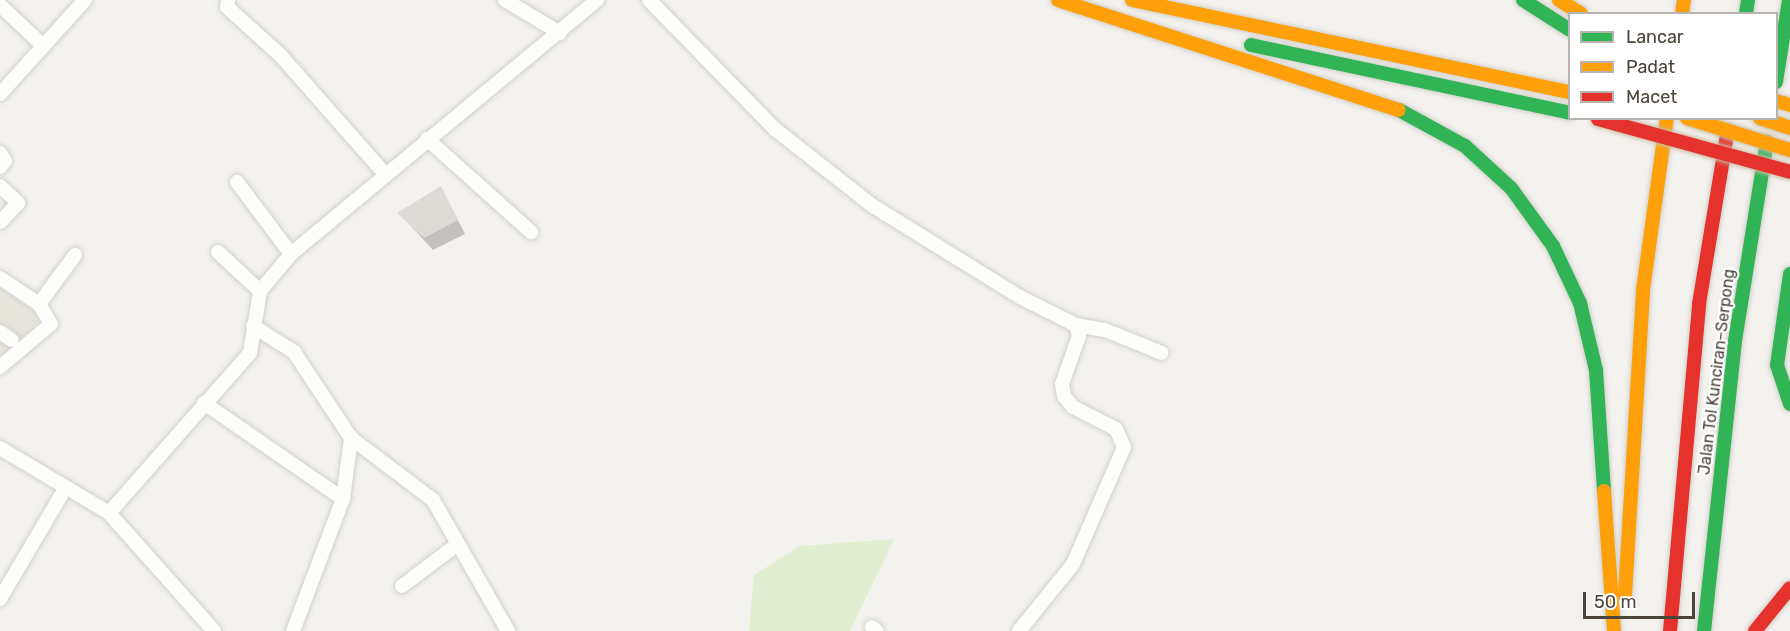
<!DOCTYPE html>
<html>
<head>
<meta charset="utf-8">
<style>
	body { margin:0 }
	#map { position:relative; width:1790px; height:631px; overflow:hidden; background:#f4f2ee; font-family:Rubik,sans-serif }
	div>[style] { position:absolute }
	.residential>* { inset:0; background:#e7e4dc }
	.green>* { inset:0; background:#e1eecf }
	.shadow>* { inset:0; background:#0003 }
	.building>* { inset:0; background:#dedbd6 }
	.roads { filter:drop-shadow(0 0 2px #d2d0cb) drop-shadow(0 0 2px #d2d0cb) }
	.street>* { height:14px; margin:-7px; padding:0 7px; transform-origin:7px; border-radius:7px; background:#fdfdfc }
	.fast>* { height:14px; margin:-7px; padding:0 7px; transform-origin:7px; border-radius:7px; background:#30b455 }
	.slow>* { height:14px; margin:-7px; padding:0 7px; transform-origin:7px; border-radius:7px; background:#ff9f0a }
	.jam>* { height:14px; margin:-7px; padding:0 7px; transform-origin:7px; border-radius:7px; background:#e5322d }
	.bridges { filter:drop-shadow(0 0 2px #ccbfa9) drop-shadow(0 0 2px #ccbfa9) }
	.slow-bridge>* { height:14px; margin:-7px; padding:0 7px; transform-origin:7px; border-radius:7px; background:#ff9f0a }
	.jam-bridge>* { height:14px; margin:-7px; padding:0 7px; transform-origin:7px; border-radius:7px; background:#e5322d }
	span { translate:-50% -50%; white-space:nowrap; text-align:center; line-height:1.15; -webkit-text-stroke:4.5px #fff; paint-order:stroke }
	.street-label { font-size:16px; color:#4b4439 }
	.legend { position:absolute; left:1568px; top:12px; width:210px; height:108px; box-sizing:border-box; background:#fff; border:2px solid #b7b4b0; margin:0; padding:8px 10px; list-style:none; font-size:18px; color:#4b4439 }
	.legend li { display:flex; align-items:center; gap:12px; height:30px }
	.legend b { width:30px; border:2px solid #b7b4b0 }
	.scale { position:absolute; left:1583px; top:592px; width:112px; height:27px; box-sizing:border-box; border:3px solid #4b4439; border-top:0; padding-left:8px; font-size:18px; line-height:21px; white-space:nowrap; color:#4b4439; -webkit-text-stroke:4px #fff; paint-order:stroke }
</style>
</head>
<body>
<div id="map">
	<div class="residential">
		<div style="clip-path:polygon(0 286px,43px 318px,0 357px)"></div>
	</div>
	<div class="green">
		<div style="clip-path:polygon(894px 539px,850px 631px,749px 631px,754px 575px,800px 546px)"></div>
	</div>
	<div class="shadow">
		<div style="clip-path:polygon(448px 201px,465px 234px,433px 250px,399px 213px)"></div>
	</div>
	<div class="building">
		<div style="clip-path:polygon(441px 186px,458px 220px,424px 238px,397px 213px)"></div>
	</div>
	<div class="roads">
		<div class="street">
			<div style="left:228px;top:0;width:7px;rotate:98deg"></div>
			<div style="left:227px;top:7px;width:73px;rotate:42.2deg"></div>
			<div style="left:281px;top:56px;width:156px;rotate:48.6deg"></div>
			<div style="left:505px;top:0;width:64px;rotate:31deg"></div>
			<div style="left:649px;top:0;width:180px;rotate:45.7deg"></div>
			<div style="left:775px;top:129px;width:125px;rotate:38.2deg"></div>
			<div style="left:873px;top:206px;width:173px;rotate:31.8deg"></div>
			<div style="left:1020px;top:297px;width:63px;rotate:26.6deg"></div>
			<div style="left:1076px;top:325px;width:29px;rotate:10deg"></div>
			<div style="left:1105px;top:330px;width:61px;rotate:22deg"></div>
			<div style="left:0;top:5px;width:55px;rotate:43.5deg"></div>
			<div style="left:0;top:94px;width:127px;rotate:-47.9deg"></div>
			<div style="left:427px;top:139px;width:140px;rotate:41.8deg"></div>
			<div style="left:0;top:153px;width:9px;rotate:58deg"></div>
			<div style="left:5px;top:161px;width:8px;rotate:130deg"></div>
			<div style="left:237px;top:182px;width:90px;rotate:53.1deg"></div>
			<div style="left:0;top:186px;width:25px;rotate:43deg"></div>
			<div style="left:18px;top:203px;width:26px;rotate:133deg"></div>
			<div style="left:218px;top:252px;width:57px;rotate:42.9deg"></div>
			<div style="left:0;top:278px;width:47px;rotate:33.7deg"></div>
			<div style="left:39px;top:304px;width:23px;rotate:59deg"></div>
			<div style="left:51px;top:324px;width:67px;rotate:139.9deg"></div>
			<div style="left:39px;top:304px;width:61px;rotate:-53.7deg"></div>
			<div style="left:253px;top:326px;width:49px;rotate:32.4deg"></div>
			<div style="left:294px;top:352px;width:103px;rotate:56.5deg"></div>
			<div style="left:351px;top:438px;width:103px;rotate:37.1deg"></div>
			<div style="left:433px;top:500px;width:151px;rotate:60.2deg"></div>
			<div style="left:0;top:332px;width:14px;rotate:34deg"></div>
			<div style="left:204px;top:403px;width:169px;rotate:34.6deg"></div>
			<div style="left:0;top:448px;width:127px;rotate:30.8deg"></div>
			<div style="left:109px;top:513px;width:213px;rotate:-48.6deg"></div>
			<div style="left:250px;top:353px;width:63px;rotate:-80.8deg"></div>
			<div style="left:260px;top:291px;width:48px;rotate:-50deg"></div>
			<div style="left:291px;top:254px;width:398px;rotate:-39.7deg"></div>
			<div style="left:109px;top:513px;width:158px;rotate:48.3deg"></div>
			<div style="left:402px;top:586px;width:70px;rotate:-36.9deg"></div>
			<div style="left:0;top:599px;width:130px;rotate:-59.5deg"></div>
			<div style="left:872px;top:627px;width:6px;rotate:39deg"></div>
			<div style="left:293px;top:631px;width:141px;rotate:-69.3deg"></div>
			<div style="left:343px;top:499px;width:62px;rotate:-82.5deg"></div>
			<div style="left:1019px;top:631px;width:86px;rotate:-51.1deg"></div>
			<div style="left:1073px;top:564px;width:128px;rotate:-66.4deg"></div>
			<div style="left:1124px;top:447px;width:20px;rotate:-114deg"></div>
			<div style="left:1116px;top:429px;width:48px;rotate:-152.9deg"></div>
			<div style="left:1073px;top:407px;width:14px;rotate:-129deg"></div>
			<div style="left:1064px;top:396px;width:12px;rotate:-99deg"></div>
			<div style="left:1062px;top:384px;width:51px;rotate:-70.5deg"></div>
			<div style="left:1079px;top:336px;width:11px;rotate:-105deg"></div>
		</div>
		<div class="fast">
			<div style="left:1523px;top:0;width:56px;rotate:32.6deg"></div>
			<div style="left:1746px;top:14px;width:14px;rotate:-82deg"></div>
			<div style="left:1251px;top:45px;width:326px;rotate:12deg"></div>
			<div style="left:1776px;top:82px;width:83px;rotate:-81deg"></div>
			<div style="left:1399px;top:110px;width:75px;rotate:28.6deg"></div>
			<div style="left:1465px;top:146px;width:62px;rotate:42.4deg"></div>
			<div style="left:1511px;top:188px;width:72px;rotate:54.1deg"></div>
			<div style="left:1553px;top:246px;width:63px;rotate:64.7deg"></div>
			<div style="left:1580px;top:303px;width:69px;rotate:76.6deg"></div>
			<div style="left:1596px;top:370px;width:121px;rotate:86.2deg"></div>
			<div style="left:1790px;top:274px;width:92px;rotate:98.1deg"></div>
			<div style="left:1777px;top:365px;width:41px;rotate:71.6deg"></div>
			<div style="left:1704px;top:631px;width:292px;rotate:-83.9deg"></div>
			<div style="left:1735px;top:341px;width:202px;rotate:-80.9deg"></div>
		</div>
		<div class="slow">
			<div style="left:1058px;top:0;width:358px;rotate:17.9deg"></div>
			<div style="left:1132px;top:0;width:448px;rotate:11.9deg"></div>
			<div style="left:1559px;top:0;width:26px;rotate:32deg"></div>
			<div style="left:1682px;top:14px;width:14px;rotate:-82deg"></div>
			<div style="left:1776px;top:101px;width:15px;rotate:16deg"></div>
			<div style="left:1604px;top:491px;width:140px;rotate:85.9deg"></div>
			<div style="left:1625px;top:595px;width:306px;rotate:-86.6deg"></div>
			<div style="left:1643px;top:290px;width:174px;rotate:-82.1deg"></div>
		</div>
		<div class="jam">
			<div style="left:1670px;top:631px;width:328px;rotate:-84.9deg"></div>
			<div style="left:1699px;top:304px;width:172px;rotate:-80.6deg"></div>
			<div style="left:1755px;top:631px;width:55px;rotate:-50.9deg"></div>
		</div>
	</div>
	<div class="bridges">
		<div class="slow-bridge">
			<div style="left:1687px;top:118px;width:108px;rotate:17.3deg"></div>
			<div style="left:1760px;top:118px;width:32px;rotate:18deg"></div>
		</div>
		<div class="jam-bridge">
			<div style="left:1598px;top:119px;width:199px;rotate:15.4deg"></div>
		</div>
	</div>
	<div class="street-label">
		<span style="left:1717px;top:372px;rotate:-83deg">Jalan Tol Kunciran–Serpong</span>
	</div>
	<ul class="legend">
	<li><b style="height:8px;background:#30b455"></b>Lancar</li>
	<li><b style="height:8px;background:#ff9f0a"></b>Padat</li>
	<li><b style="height:8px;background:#e5322d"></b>Macet</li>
	</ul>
	<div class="scale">50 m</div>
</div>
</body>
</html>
